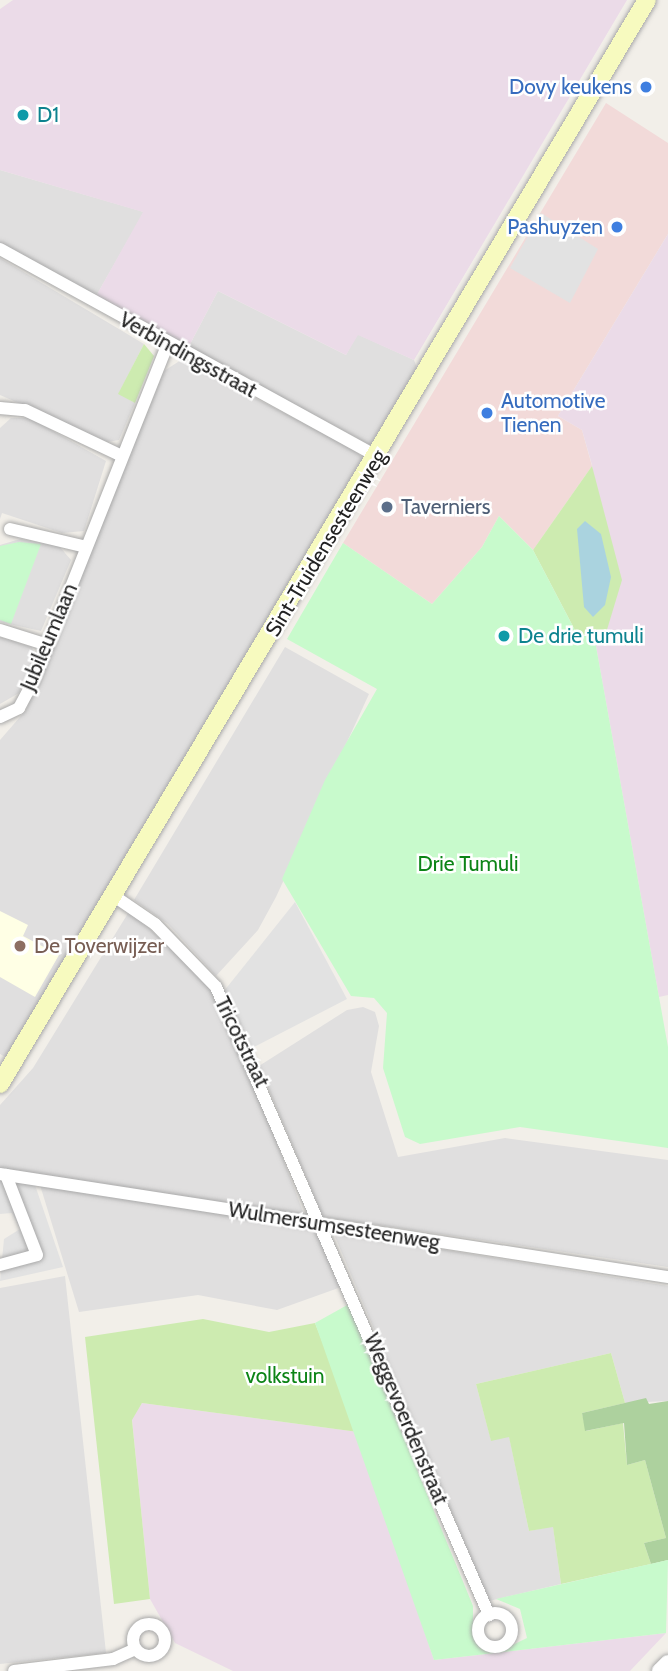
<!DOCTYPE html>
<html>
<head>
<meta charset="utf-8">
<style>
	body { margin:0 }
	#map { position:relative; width:668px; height:1671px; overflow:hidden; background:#f2efe9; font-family:Cabin,sans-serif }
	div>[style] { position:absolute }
	.residential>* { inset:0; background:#e0dfdf }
	.commercial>* { inset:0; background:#f2dad9 }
	.industrial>* { inset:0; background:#ebdbe8 }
	.education>* { inset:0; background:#ffffe5 }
	.grass>* { inset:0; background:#cdebb0 }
	.forest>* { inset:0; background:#add19e }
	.park>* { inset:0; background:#c8facc }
	.parking>* { inset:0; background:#e2e2e2 }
	.water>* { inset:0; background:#aad3df }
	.roads { filter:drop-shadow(0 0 2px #a9a9a9) drop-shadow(0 0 2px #a9a9a9) }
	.minor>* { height:12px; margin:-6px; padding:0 6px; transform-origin:6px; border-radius:6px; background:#fff }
	.minor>.ring { margin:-6px; padding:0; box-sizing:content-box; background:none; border:12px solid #fff; border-radius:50% }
	.tertiary>* { height:16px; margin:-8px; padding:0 8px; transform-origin:8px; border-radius:8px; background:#fff }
	.secondary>* { height:18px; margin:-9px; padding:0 9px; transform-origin:9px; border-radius:9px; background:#f7fabf }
	.dots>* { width:19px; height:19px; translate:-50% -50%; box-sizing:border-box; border:4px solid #fff; border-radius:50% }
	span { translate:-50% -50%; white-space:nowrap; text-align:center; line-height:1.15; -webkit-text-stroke:5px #fff; paint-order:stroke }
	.shop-label { font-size:21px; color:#366cbe }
	.right { translate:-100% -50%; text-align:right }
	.left { translate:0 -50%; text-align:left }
	.culture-label { font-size:21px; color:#0d838f }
	.street-label { font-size:21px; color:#222 }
	.service-label { font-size:21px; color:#4e5e75 }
	.park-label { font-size:21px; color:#0c8416 }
	.education-label { font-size:21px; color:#785e54 }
</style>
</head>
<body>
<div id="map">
	<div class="residential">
		<div style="clip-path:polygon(0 170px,144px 212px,95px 298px,0 243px)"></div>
		<div style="clip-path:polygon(0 258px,144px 344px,119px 393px,135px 403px,119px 440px,107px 442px,0 395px)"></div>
		<div style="clip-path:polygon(218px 291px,346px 355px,357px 334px,414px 360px,417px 368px,372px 446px,188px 348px)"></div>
		<div style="clip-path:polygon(181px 360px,356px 450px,364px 461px,9px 1059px,0 1054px,0 740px,26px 710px,164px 371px)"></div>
		<div style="clip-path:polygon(11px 418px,30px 418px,106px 461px,84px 531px,62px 533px,2px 513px,0 519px,0 428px)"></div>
		<div style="clip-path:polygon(20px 539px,59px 546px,71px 560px,41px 631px,0 622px,0 545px)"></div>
		<div style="clip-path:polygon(0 637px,32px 647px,35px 655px,19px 693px,0 704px)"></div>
		<div style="clip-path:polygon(285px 647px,369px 694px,276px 897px,258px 930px,216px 976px,168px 924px,134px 900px)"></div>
		<div style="clip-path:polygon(130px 910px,207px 984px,239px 1043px,305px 1217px,0 1169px,0 1105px,33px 1068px)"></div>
		<div style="clip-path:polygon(363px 1007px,375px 1012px,379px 1026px,371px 1072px,398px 1157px,505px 1138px,668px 1160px,668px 1267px,323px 1217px,259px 1066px,347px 1010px)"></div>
		<div style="clip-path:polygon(40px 1185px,320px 1227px,344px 1286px,277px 1310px,198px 1295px,79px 1312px)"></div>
		<div style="clip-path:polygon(333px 1232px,668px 1286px,668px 1401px,625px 1403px,611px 1353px,476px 1384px,491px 1440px,509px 1436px,529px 1531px,553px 1526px,561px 1584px,489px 1601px)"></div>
		<div style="clip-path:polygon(65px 1276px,106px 1653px,0 1664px,0 1288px)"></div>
	</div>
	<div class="commercial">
		<div style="clip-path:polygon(606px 103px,668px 143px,668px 234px,558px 416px,582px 430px,592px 466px,533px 550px,499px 516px,482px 547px,432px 604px,343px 543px)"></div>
	</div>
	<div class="industrial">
		<div style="clip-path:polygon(13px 0,627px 0,414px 360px,358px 335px,346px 355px,218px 291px,188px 348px,95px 298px,143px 212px,0 170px,0 9px)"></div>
		<div style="clip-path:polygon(668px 234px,668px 995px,659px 997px,594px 635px,606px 632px,592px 465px,582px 430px,558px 416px)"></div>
		<div style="clip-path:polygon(142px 1403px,358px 1432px,434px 1660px,666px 1633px,630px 1671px,233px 1671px,175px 1643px,150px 1599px,132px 1419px)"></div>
	</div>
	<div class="education">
		<div style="clip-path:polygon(0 911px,28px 925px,23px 936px,59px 955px,35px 997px,0 977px)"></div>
	</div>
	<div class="grass">
		<div style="clip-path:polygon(144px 344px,154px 356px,135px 403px,118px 394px)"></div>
		<div style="clip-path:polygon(592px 466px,622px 580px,606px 633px,578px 636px,533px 550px)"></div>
		<div style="clip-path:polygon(203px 1319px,269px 1332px,315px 1323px,358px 1432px,142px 1403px,132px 1420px,150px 1599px,114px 1604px,85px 1337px)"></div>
		<div style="clip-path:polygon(611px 1353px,625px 1403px,582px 1413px,586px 1431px,623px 1423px,627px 1465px,645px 1460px,666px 1538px,644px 1543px,651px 1564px,561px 1584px,553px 1527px,529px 1531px,509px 1437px,491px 1441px,476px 1384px)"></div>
	</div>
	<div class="forest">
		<div style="clip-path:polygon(646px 1398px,649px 1404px,668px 1401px,668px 1560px,651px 1564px,644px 1543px,666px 1538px,645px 1460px,627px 1465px,624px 1423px,585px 1431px,582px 1413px)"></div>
	</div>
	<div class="park">
		<div style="clip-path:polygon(499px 516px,533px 550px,578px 636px,594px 635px,668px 1047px,668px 1148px,520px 1127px,420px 1144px,405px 1137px,383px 1068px,387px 1013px,374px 998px,351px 996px,282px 879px,325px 780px,377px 689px,287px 639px,343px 543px,432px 604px,482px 547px)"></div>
		<div style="clip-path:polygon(19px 542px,41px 544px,11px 624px,0 620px,0 546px)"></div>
		<div style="clip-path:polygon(349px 1304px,473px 1606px,473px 1635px,480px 1647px,498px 1652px,527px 1638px,520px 1609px,496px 1599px,668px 1560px,666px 1633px,434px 1660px,315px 1323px)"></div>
	</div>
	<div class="parking">
		<div style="clip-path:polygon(541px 213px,598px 249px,570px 303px,510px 268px)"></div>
		<div style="clip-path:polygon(295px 902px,347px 999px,252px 1048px,224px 991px)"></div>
		<div style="clip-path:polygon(0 1180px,35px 1185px,63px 1267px,0 1281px,4px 1239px,20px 1229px,12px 1213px,0 1214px)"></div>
	</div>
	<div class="water">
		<div style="clip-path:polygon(585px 521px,601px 534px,611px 577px,605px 605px,593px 617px,584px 607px,577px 529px)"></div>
	</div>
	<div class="roads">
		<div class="minor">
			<div style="left:0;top:249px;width:431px;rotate:28.8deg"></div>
			<div style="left:0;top:408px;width:25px;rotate:5deg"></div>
			<div style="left:25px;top:410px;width:107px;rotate:25.4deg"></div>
			<div style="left:10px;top:529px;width:78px;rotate:13.3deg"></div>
			<div style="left:0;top:630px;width:50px;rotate:17.4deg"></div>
			<div style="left:0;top:717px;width:21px;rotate:-25deg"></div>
			<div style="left:19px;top:708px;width:32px;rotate:-62deg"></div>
			<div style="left:34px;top:680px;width:360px;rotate:-68.3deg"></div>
			<div style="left:114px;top:896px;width:50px;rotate:34.3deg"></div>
			<div style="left:155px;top:924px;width:88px;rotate:45.9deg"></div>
			<div style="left:216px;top:987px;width:685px;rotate:66.5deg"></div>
			<div style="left:0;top:1174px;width:676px;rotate:8.77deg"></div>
			<div style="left:0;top:1265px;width:38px;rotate:-15deg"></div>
			<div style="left:37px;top:1255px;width:86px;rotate:-111.2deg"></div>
			<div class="ring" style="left:478px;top:1613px;width:22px;height:22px"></div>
			<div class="ring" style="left:133px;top:1624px;width:20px;height:20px"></div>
			<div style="left:14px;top:1671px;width:100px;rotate:-6.9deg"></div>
			<div style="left:113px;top:1659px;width:24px;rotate:-24deg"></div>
		</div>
		<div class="tertiary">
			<div style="left:660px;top:1671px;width:11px;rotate:-45deg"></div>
		</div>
		<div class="secondary">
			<div style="left:0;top:1084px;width:1262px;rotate:-59.17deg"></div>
		</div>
	</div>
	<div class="dots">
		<div style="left:646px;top:87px;background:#3f7fe0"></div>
		<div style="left:23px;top:115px;background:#0f9aa8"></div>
		<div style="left:617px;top:227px;background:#3f7fe0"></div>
		<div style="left:487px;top:413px;background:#3f7fe0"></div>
		<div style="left:387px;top:507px;background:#5c6f8a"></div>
		<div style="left:504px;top:636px;background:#0f9aa8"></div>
		<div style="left:20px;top:946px;background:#8d6e63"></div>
	</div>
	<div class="shop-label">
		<span class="right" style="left:632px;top:87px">Dovy keukens</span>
		<span class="right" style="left:603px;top:227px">Pashuyzen</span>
		<span class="left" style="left:501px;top:413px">Automotive<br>Tienen</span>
	</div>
	<div class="culture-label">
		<span class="left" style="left:37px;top:115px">D1</span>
		<span class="left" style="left:518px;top:636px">De drie tumuli</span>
	</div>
	<div class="street-label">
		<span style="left:188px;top:355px;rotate:29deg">Verbindingsstraat</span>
		<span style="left:326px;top:543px;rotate:-59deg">Sint-Truidensesteenweg</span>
		<span style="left:49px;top:637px;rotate:-67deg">Jubileumlaan</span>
		<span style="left:242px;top:1042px;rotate:64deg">Tricotstraat</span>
		<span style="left:334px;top:1226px;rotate:9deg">Wulmersumsesteenweg</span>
		<span style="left:406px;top:1419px;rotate:67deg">Weggevoerdenstraat</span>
	</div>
	<div class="service-label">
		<span class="left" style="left:401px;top:507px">Taverniers</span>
	</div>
	<div class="park-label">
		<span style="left:468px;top:864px">Drie Tumuli</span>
		<span style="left:285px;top:1376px">volkstuin</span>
	</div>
	<div class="education-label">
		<span class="left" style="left:34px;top:946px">De Toverwijzer</span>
	</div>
</div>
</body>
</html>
